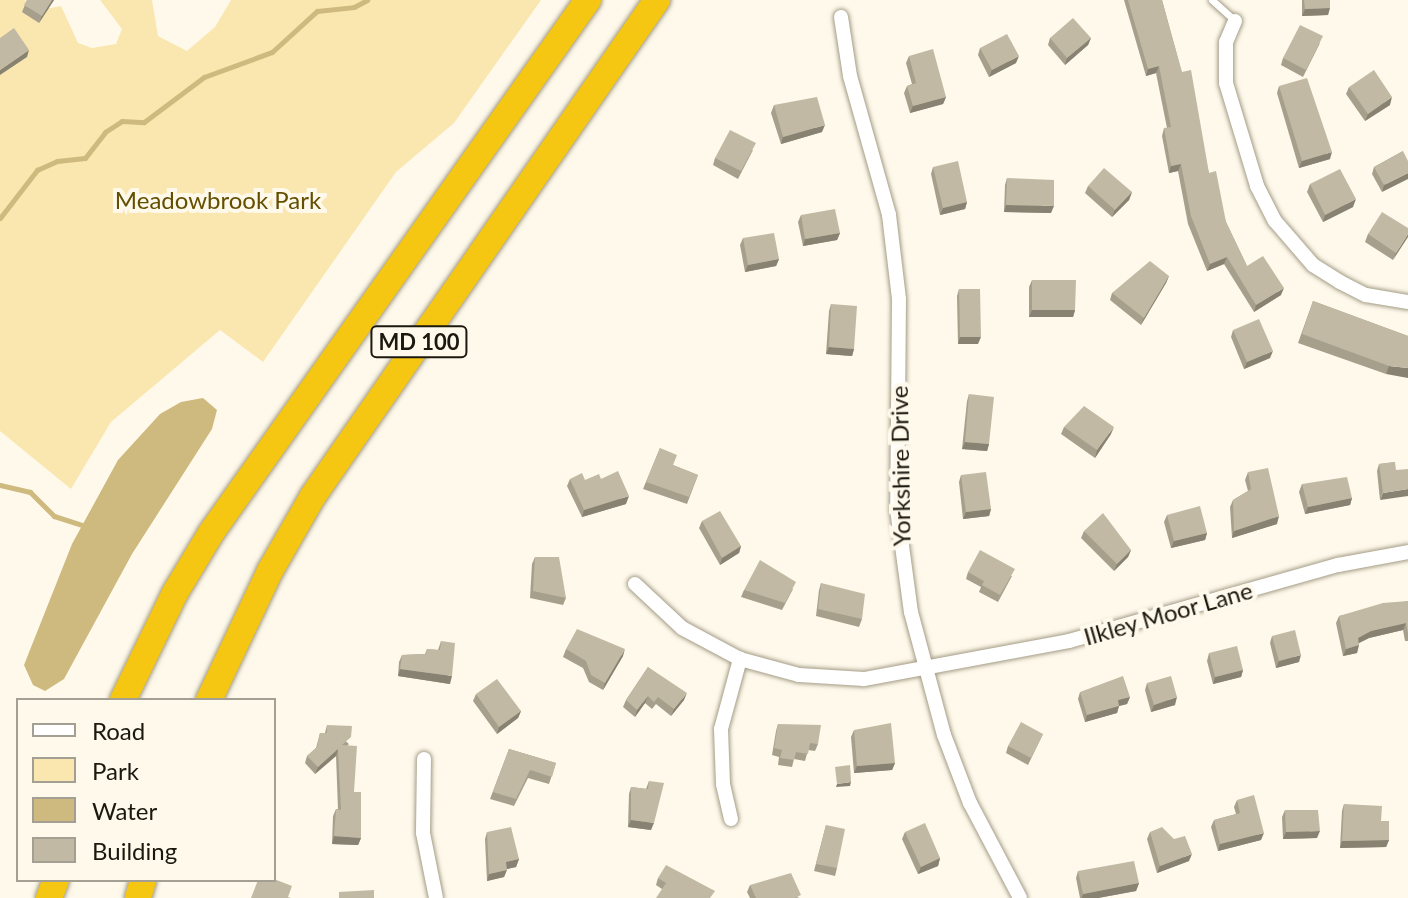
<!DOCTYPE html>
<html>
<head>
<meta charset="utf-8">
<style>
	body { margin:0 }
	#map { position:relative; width:1408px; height:898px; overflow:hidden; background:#fef9eb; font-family:Lato,sans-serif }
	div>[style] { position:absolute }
	.green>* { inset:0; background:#fae7b0 }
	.water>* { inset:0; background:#ceba7e }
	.stream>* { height:5px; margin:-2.5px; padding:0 2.5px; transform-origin:2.5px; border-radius:2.5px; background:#ceba7e }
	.roads { filter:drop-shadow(0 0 2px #a49c86) drop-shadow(0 0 2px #a49c86) }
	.lane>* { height:7px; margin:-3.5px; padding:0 3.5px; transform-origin:3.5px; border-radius:3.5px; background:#fff }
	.street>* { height:14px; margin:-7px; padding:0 7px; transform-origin:7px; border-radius:7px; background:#fff }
	.highway>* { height:26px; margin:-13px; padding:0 13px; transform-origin:13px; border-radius:13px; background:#f5c612 }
	.wall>* { inset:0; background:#a69f8c }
	.shaded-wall>* { inset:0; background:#878272 }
	.building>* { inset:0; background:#c1b9a3 }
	span { translate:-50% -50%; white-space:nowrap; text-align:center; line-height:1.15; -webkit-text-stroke:8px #fef9eb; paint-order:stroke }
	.shield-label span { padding:2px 6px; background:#fef9eb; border:2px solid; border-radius:6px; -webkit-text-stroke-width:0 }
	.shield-label { font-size:22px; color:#1b180f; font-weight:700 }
	.park-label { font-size:24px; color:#644f01 }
	.street-label { font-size:24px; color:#1b180f }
	.legend { position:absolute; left:16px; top:698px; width:260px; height:184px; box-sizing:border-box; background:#fef9eb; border:2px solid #a39f93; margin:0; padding:10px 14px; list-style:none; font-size:24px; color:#1b180f }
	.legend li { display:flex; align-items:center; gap:16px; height:40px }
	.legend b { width:40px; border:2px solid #a39f93 }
</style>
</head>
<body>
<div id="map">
	<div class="green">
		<div style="clip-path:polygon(0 0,25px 0,30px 12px,61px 6px,78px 43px,92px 48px,116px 44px,122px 29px,100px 0,152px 0,158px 36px,187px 51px,215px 27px,231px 0,541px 0,454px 123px,396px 172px,263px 362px,220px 330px,111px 422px,71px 489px,0 431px)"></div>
	</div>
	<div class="water">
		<div style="clip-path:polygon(203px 398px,217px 410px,212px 429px,132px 554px,64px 679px,45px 691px,33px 685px,24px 665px,72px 544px,118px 460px,160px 414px,181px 402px)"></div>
	</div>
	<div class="stream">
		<div style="left:0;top:218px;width:61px;rotate:-52.4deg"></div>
		<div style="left:37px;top:170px;width:22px;rotate:-24deg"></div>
		<div style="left:57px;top:161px;width:28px;rotate:-6deg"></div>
		<div style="left:85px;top:158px;width:33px;rotate:-52deg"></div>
		<div style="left:105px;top:132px;width:20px;rotate:-33deg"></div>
		<div style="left:122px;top:121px;width:22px;rotate:3deg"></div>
		<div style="left:144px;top:122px;width:75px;rotate:-36.9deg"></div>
		<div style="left:204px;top:77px;width:72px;rotate:-20.2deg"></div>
		<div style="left:272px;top:52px;width:61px;rotate:-42.3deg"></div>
		<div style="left:317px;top:11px;width:37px;rotate:-6deg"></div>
		<div style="left:354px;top:7px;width:15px;rotate:-28deg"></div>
		<div style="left:0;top:485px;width:31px;rotate:13deg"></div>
		<div style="left:30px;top:492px;width:34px;rotate:45deg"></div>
		<div style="left:54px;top:516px;width:29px;rotate:18deg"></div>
	</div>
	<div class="roads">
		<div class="lane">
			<div style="left:1212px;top:0;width:31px;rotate:42deg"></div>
		</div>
		<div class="street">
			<div style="left:841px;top:17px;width:60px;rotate:81.3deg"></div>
			<div style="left:850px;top:76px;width:144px;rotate:74.3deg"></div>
			<div style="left:889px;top:215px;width:85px;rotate:83.2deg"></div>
			<div style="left:899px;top:299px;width:210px;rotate:90.5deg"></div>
			<div style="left:897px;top:509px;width:104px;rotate:82.3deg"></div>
			<div style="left:911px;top:612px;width:127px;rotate:75deg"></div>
			<div style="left:944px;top:735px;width:73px;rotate:69.1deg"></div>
			<div style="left:970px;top:803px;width:107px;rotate:62.2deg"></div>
			<div style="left:1235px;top:21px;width:23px;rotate:113deg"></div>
			<div style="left:1226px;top:42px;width:41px;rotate:90deg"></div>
			<div style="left:1226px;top:83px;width:108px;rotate:73.2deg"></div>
			<div style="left:1257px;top:186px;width:39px;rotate:63deg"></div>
			<div style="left:1275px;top:221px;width:58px;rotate:49.2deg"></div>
			<div style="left:1313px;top:265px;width:32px;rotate:32deg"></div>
			<div style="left:1340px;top:282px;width:29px;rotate:27deg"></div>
			<div style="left:1366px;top:295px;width:43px;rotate:9.5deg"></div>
			<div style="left:635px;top:584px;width:64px;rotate:43.1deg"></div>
			<div style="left:682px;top:628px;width:66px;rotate:28.1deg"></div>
			<div style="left:740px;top:659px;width:61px;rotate:15.2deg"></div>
			<div style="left:799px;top:675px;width:65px;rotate:3.5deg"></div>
			<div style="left:864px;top:679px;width:208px;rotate:-10.5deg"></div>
			<div style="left:1069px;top:641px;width:280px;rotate:-15.8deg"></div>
			<div style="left:1338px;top:565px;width:71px;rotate:-10.5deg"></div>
			<div style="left:424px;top:759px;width:74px;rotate:90.8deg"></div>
			<div style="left:423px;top:833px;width:66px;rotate:78.7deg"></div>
			<div style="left:731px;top:819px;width:36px;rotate:-103deg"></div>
			<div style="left:723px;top:784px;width:55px;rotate:-92.1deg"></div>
			<div style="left:721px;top:729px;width:73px;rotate:-74.8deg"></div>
		</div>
		<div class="highway">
			<div style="left:123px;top:700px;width:119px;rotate:-64.1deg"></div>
			<div style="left:175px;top:593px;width:70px;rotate:-59deg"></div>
			<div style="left:211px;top:533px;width:653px;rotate:-54.73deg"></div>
			<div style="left:209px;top:700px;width:143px;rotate:-64.7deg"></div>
			<div style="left:270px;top:571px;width:86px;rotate:-60.2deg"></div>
			<div style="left:313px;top:496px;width:604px;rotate:-55.26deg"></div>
			<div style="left:49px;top:898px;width:19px;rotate:-69deg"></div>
			<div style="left:138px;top:898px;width:19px;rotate:-74deg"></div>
		</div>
	</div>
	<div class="wall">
		<div style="clip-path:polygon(27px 0,54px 0,39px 23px,22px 12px)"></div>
		<div style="clip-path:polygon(1124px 0,1162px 0,1209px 173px,1226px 222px,1247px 266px,1281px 295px,1254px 312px,1224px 264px,1207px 271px,1188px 224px,1178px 171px,1169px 173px,1162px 136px,1164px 128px,1167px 128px,1156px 73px,1146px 76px)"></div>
		<div style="clip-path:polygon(1302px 0,1330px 0,1328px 15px,1302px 16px)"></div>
		<div style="clip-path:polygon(1050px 38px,1091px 38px,1088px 45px,1065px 65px,1048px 45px)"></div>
		<div style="clip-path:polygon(1320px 43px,1303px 77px,1281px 65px,1283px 58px)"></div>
		<div style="clip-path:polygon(980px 48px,1016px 63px,989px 77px,978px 55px)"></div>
		<div style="clip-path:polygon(909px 56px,946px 97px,943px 104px,910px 113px,904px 93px,907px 86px,912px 84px,906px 63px)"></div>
		<div style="clip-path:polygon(1279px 86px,1330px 159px,1299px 168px,1277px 93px)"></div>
		<div style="clip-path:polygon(1349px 87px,1390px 105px,1365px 121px,1346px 94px)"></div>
		<div style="clip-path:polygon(774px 105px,822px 132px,781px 144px,771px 113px)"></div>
		<div style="clip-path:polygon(753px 150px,738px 179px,713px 165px,715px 158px)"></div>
		<div style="clip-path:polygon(1403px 151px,1382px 192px,1372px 174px,1374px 167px)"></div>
		<div style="clip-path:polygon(933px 167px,967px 202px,965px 209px,940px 215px,931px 174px)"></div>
		<div style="clip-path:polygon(1007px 178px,1051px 213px,1004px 212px,1005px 185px)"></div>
		<div style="clip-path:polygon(1310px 184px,1353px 207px,1323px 222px,1307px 192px)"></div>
		<div style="clip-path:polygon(1088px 186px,1132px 192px,1129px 200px,1112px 217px,1085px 193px)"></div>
		<div style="clip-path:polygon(801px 215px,840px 233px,837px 240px,803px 246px,798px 222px)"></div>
		<div style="clip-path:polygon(1408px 228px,1393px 260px,1365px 242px,1368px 234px)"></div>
		<div style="clip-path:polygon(743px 238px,779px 259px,776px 266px,745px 272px,740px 245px)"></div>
		<div style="clip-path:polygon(1169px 276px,1166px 283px,1141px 325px,1110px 300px,1112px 293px)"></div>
		<div style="clip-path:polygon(1032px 280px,1075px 310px,1073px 317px,1029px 317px,1029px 287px)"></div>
		<div style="clip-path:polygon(959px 289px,978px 344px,958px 344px,957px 296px)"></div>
		<div style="clip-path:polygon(1313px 301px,1408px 336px,1386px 374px,1298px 343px)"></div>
		<div style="clip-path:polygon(831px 304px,854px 349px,852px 356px,826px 354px,829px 311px)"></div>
		<div style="clip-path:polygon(1233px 330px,1270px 358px,1244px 369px,1231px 337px)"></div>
		<div style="clip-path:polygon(969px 394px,989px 444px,987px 451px,962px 449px,967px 401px)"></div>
		<div style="clip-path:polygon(1064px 427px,1111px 434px,1095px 458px,1061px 434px)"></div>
		<div style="clip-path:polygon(660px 448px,673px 465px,698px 475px,687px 504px,643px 489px)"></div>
		<div style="clip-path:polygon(1395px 462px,1380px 500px,1377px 471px,1379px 464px)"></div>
		<div style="clip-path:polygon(1248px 472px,1277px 524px,1232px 538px,1230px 507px,1233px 500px,1248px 491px,1245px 480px)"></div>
		<div style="clip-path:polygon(961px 475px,991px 509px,989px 516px,963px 519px,959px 482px)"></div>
		<div style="clip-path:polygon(570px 479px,585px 480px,601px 479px,626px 504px,582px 517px,567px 486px)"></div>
		<div style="clip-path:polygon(1302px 484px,1352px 498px,1350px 505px,1305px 514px,1299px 492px)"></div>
		<div style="clip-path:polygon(1167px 515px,1207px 533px,1205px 540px,1171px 548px,1164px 522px)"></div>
		<div style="clip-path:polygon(702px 521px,741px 546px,739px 553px,720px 565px,699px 528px)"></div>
		<div style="clip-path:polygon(1084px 531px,1131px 550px,1128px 557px,1114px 571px,1081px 538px)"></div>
		<div style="clip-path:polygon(535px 557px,566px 598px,563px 605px,530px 598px,532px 564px)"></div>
		<div style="clip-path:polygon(968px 572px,1012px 576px,998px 602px,979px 592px,981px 587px,966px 579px)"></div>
		<div style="clip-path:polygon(821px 583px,862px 619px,859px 627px,816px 616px,819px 590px)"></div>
		<div style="clip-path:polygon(793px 589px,782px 610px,741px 597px,744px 590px)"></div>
		<div style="clip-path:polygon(1408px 601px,1408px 641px,1405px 641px,1403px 630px,1369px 638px,1359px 643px,1357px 653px,1343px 656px,1336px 623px,1339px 616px)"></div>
		<div style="clip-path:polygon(1272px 636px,1299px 662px,1276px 668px,1270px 643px)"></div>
		<div style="clip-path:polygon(441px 641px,450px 684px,398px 676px,399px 662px,402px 655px,425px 654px,427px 649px,438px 650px)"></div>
		<div style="clip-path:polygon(566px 649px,623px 656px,603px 690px,589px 682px,583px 668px,563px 657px)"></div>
		<div style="clip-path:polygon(1209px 653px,1243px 670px,1241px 677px,1213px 684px,1207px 661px)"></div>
		<div style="clip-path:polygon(648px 667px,684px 700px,671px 716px,656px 704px,652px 709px,645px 703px,635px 717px,623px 707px,626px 700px)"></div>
		<div style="clip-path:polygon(1147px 683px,1175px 705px,1151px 712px,1145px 690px)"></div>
		<div style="clip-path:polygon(1080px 692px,1130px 697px,1127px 704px,1119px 706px,1117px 713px,1085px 722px,1078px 699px)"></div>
		<div style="clip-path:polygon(476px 694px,521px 711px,518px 718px,497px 734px,473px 701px)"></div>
		<div style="clip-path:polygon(778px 724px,818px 744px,815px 751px,808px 750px,805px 761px,794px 759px,792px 767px,778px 765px,779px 757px,772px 755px,776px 731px)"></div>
		<div style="clip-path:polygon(327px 725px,349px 744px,347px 746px,361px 838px,358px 845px,332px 844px,333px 816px,336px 809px,338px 809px,336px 756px,315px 774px,305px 763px,307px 756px,316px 748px,320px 733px,325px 733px)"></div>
		<div style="clip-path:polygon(854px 730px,895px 763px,892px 770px,854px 773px,851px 737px)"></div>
		<div style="clip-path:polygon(1043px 734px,1028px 765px,1006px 753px,1008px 746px)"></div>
		<div style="clip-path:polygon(509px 749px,556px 763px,549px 784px,528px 778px,514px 806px,490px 799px)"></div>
		<div style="clip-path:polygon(649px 781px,651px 830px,628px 827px,629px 794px,631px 787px,646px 789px)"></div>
		<div style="clip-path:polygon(1237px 800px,1261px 840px,1218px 851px,1211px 827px,1214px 820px,1236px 814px,1234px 807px)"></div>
		<div style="clip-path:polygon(1344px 804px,1381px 821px,1389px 840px,1386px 847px,1340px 848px,1342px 811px)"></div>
		<div style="clip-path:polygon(1285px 810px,1317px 838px,1283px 839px,1282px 817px)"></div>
		<div style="clip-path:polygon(826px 825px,837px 868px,835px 876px,814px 871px)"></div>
		<div style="clip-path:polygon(487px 832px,519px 859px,516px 867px,507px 869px,504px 877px,487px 881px,485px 839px)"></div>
		<div style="clip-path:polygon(905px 832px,940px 858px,938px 866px,918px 874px,902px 839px)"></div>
		<div style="clip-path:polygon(1150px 832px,1189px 861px,1157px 873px,1147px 839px)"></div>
		<div style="clip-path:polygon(1078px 871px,1139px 883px,1136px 891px,1098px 898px,1080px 898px,1076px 878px)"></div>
		<div style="clip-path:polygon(658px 878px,715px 891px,662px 889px,656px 885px)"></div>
		<div style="clip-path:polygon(750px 885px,800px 898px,750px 898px,747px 892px)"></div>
	</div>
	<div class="shaded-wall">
		<div style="clip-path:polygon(52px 0,54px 0,39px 23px,42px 16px)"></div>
		<div style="clip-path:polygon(1330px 8px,1328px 15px,1302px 16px,1305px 9px)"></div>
		<div style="clip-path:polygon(1091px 38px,1088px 45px,1065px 65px,1067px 58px)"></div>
		<div style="clip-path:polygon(29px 50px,27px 57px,0 75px,0 70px)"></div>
		<div style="clip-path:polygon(1019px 56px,1016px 63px,989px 77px,992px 70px)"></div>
		<div style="clip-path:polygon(1159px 66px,1156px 73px,1146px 76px,1148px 69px)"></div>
		<div style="clip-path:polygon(946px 97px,943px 104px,910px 113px,913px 106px)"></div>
		<div style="clip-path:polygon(1392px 97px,1390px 105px,1365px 121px,1368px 114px)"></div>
		<div style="clip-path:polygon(825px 125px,822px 132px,781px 144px,783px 137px)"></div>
		<div style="clip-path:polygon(1332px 152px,1330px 159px,1299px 168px,1302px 161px)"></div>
		<div style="clip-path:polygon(1181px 164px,1178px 171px,1169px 173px,1171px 166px)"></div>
		<div style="clip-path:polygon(1408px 173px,1408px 179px,1382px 192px,1384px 185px)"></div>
		<div style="clip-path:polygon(1132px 192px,1129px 200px,1112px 217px,1115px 210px)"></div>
		<div style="clip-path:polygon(1356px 199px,1353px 207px,1323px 222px,1325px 215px)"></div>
		<div style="clip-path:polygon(967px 202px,965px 209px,940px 215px,943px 208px)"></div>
		<div style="clip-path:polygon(1006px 205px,1054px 206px,1051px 213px,1004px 212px)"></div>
		<div style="clip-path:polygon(840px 233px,837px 240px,803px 246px,805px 239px)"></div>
		<div style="clip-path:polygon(1408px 234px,1408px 237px,1393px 260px,1396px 253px)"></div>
		<div style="clip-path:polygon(1227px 257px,1224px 264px,1207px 271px,1210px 264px)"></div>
		<div style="clip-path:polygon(779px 259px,776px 266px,745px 272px,748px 265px)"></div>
		<div style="clip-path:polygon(1169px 276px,1166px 283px,1141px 325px,1144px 318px)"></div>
		<div style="clip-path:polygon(1284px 288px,1281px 295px,1254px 312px,1256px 305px)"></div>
		<div style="clip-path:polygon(1032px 310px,1075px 310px,1073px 317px,1029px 317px)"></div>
		<div style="clip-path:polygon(960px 337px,981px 337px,978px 344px,958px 344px)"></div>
		<div style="clip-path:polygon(829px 347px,854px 349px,852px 356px,826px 354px)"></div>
		<div style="clip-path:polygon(1273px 351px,1270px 358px,1244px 369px,1247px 362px)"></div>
		<div style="clip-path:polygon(1389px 366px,1408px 368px,1408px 378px,1386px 374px)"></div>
		<div style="clip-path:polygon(1114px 427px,1111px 434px,1095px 458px,1097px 450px)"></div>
		<div style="clip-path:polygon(965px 442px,989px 444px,987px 451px,962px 449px)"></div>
		<div style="clip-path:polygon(1408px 489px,1408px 496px,1380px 500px,1383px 493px)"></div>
		<div style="clip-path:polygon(629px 496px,626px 504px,582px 517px,584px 510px)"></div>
		<div style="clip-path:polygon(1352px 498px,1350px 505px,1305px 514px,1308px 507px)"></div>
		<div style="clip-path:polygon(991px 509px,989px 516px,963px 519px,966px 512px)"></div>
		<div style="clip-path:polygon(1279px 516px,1277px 524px,1232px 538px,1234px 531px)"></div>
		<div style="clip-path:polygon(1207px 533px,1205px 540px,1171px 548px,1174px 541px)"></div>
		<div style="clip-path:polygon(741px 546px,739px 553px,720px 565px,722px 558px)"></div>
		<div style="clip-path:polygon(1131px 550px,1128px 557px,1114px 571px,1117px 564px)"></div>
		<div style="clip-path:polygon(1406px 623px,1403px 630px,1369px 638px,1355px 645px,1358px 638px,1371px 631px)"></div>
		<div style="clip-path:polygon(1359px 645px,1357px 653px,1343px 656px,1346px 649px)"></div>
		<div style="clip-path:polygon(625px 649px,623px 656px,603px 690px,605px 683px)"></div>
		<div style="clip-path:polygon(1301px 655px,1299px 662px,1276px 668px,1279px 661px)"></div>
		<div style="clip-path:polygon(400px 669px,452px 676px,450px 684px,398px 676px)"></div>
		<div style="clip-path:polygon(1243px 670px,1241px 677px,1213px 684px,1215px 677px)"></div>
		<div style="clip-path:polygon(687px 693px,684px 700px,671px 716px,674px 709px)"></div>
		<div style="clip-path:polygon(648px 696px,645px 703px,635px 717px,637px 710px)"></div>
		<div style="clip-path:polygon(1130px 697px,1127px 704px,1119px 706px,1117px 713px,1085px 722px,1087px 715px,1118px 700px)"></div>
		<div style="clip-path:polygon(1177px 697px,1175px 705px,1151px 712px,1154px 705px)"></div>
		<div style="clip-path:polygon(521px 711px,518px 718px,497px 734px,499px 727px)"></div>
		<div style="clip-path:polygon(338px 749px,336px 756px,315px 774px,318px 767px)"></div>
		<div style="clip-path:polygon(895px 763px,892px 770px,854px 773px,857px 766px)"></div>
		<div style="clip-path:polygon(851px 782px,850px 786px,836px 787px,837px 784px)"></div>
		<div style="clip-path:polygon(631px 820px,654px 823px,651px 830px,628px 827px)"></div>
		<div style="clip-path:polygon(1320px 831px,1317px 838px,1283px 839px,1286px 832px)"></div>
		<div style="clip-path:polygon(1264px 833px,1261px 840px,1218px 851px,1220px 844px)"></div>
		<div style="clip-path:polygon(334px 836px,361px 838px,358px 845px,332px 844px)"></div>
		<div style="clip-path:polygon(1389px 840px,1386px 847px,1340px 848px,1342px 841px)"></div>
		<div style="clip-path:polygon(1192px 854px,1189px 861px,1157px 873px,1160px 866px)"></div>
		<div style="clip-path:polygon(940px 858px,938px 866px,918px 874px,921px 867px)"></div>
		<div style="clip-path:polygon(519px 859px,516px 867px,503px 870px,506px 862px)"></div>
		<div style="clip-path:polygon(507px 870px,504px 877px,487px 881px,489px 874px)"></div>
		<div style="clip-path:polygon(1139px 883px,1136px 891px,1098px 898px,1082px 898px,1083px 894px)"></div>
	</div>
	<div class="building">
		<div style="clip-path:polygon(27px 0,52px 0,42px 16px,24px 5px)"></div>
		<div style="clip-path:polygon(1128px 0,1162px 0,1182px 72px,1191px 70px,1209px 173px,1216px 171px,1226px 222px,1247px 266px,1263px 256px,1284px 288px,1256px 305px,1227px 257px,1210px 264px,1191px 216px,1181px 164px,1171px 166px,1164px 128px,1171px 127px,1159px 66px,1148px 69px)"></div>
		<div style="clip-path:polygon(1304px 0,1330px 0,1330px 8px,1305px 9px)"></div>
		<div style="clip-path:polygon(1073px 18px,1091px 38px,1067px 58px,1050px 38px)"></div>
		<div style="clip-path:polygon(1300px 25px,1323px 36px,1306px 70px,1283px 58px)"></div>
		<div style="clip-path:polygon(14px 28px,29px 50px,0 70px,0 38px)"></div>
		<div style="clip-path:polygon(1007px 34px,1019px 56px,992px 70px,980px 48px)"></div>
		<div style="clip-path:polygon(933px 49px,946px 97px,913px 106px,907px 86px,916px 83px,909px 56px)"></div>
		<div style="clip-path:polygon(1374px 70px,1392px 97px,1368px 114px,1349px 87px)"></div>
		<div style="clip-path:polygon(1307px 78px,1332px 152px,1302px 161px,1279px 86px)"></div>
		<div style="clip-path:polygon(817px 97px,825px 125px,783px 137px,774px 105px)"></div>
		<div style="clip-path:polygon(730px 130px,756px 143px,741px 171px,715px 158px)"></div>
		<div style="clip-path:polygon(1403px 151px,1408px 161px,1408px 173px,1384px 185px,1374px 167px)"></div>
		<div style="clip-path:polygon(958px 161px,967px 202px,943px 208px,933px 167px)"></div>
		<div style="clip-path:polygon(1104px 168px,1132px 192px,1115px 210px,1088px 186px)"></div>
		<div style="clip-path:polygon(1340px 169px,1356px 199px,1325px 215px,1310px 184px)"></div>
		<div style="clip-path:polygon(1007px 178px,1054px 180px,1054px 206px,1006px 205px)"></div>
		<div style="clip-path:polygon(835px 209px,840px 233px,805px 239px,801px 215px)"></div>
		<div style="clip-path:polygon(1382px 212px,1408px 228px,1408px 234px,1396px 253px,1368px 234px)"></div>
		<div style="clip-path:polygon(774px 233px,779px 259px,748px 265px,743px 238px)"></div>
		<div style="clip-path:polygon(1150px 261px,1169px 276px,1144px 318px,1112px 293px)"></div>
		<div style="clip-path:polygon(1032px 280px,1076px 280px,1075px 310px,1032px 310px)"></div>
		<div style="clip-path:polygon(959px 289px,980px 289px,981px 337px,960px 337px)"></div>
		<div style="clip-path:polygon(1313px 301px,1408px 336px,1408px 368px,1389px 366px,1302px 334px)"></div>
		<div style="clip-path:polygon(831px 304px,857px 306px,854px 349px,829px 347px)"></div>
		<div style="clip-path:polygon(1259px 319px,1273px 351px,1247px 362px,1233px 330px)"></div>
		<div style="clip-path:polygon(969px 394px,994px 397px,989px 444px,965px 442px)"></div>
		<div style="clip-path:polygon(1084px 406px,1114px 427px,1097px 450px,1064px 427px)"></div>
		<div style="clip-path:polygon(660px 448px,677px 455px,673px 465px,698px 475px,689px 497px,646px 482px)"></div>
		<div style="clip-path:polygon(1395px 462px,1396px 470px,1408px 469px,1408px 489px,1383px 493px,1379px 464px)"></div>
		<div style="clip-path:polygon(1268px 468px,1279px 516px,1234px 531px,1233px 500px,1251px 489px,1248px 472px)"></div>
		<div style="clip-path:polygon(618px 471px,629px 496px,584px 510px,570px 479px,582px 473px,585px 480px,599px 474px,601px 479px)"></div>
		<div style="clip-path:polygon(986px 472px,991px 509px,966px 512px,961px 475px)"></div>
		<div style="clip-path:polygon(1347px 477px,1352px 498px,1308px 507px,1302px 484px)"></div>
		<div style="clip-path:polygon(1200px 506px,1207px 533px,1174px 541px,1167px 515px)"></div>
		<div style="clip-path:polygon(720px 511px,741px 546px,722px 558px,702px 521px)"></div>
		<div style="clip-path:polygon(1103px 513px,1131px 550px,1117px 564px,1084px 531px)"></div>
		<div style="clip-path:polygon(980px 550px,1015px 569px,1000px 595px,982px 585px,984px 581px,968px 572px)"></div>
		<div style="clip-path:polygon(535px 557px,559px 557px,566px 598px,533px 591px)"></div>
		<div style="clip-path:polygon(760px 560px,796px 582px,785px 603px,744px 590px)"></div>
		<div style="clip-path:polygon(821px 583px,865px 594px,862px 619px,818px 609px)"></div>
		<div style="clip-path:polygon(1408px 601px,1408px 634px,1406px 623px,1371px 631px,1358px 638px,1359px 645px,1346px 649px,1339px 616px,1383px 603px)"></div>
		<div style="clip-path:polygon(577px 629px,625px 649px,605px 683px,591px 675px,586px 661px,566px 649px)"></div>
		<div style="clip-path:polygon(1295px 630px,1301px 655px,1279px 661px,1272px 636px)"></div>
		<div style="clip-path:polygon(441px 641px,455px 643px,452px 676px,400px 669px,402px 655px,426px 654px,427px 649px,440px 650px)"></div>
		<div style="clip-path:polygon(1237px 646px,1243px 670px,1215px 677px,1209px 653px)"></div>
		<div style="clip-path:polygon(648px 667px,687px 693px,674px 709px,658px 697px,654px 702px,648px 696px,637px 710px,626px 700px)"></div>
		<div style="clip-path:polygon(1123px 676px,1130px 697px,1118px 700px,1119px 706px,1087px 715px,1080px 692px)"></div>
		<div style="clip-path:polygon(1171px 676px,1177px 697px,1154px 705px,1147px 683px)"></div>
		<div style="clip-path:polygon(497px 679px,521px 711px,499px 727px,476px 694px)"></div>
		<div style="clip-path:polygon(1021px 722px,1043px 734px,1031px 758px,1008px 746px)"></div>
		<div style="clip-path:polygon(891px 723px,895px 763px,857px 766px,854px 730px)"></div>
		<div style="clip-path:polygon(778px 724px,821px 725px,818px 744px,810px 743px,808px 754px,796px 752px,794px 760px,780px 758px,782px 750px,774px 748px)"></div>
		<div style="clip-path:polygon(327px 725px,352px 726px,351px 737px,342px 745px,357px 746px,354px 792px,361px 792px,361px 838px,334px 836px,336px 809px,341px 810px,338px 749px,318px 767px,307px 756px,317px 747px,320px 733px,327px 733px)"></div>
		<div style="clip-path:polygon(509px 749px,556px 763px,552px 777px,530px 770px,516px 799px,493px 792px)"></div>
		<div style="clip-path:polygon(850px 765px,851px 782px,837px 784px,835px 767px)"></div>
		<div style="clip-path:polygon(649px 781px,664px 783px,654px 823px,631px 820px,631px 787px,648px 789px)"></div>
		<div style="clip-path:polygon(1254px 795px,1264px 833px,1220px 844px,1214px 820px,1240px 813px,1237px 800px)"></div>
		<div style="clip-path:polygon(1344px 804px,1382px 806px,1381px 821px,1389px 821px,1389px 840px,1342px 841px)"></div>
		<div style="clip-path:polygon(1285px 810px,1318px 810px,1320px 831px,1286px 832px)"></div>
		<div style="clip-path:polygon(925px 823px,940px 858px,921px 867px,905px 832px)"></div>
		<div style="clip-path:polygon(826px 825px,845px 829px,837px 868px,816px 864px)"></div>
		<div style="clip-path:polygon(511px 827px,519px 859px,506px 862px,507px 870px,489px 874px,487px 832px)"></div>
		<div style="clip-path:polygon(1162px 827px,1174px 839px,1185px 836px,1192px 854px,1160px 866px,1150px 832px)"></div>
		<div style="clip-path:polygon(1134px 861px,1139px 883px,1083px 894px,1078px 871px)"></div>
		<div style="clip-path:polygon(666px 865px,715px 891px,710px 898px,656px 898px,666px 883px,658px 878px)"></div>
		<div style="clip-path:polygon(791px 873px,801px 895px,795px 898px,756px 898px,750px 885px)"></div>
		<div style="clip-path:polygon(274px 879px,292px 886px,288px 897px,291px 898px,251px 898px,258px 880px)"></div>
		<div style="clip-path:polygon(374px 890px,374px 898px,339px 898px,339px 892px)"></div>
	</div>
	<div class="shield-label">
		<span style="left:419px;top:342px">MD 100</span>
	</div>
	<div class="park-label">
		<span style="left:218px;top:200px">Meadowbrook Park</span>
	</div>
	<div class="street-label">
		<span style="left:900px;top:466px;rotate:-91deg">Yorkshire Drive</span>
		<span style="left:1168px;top:613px;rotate:-16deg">Ilkley Moor Lane</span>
	</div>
	<ul class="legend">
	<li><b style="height:10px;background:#fff"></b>Road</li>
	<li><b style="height:22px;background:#fae7b0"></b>Park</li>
	<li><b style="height:22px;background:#ceba7e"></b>Water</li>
	<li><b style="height:22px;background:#c1b9a3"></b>Building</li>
	</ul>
</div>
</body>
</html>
